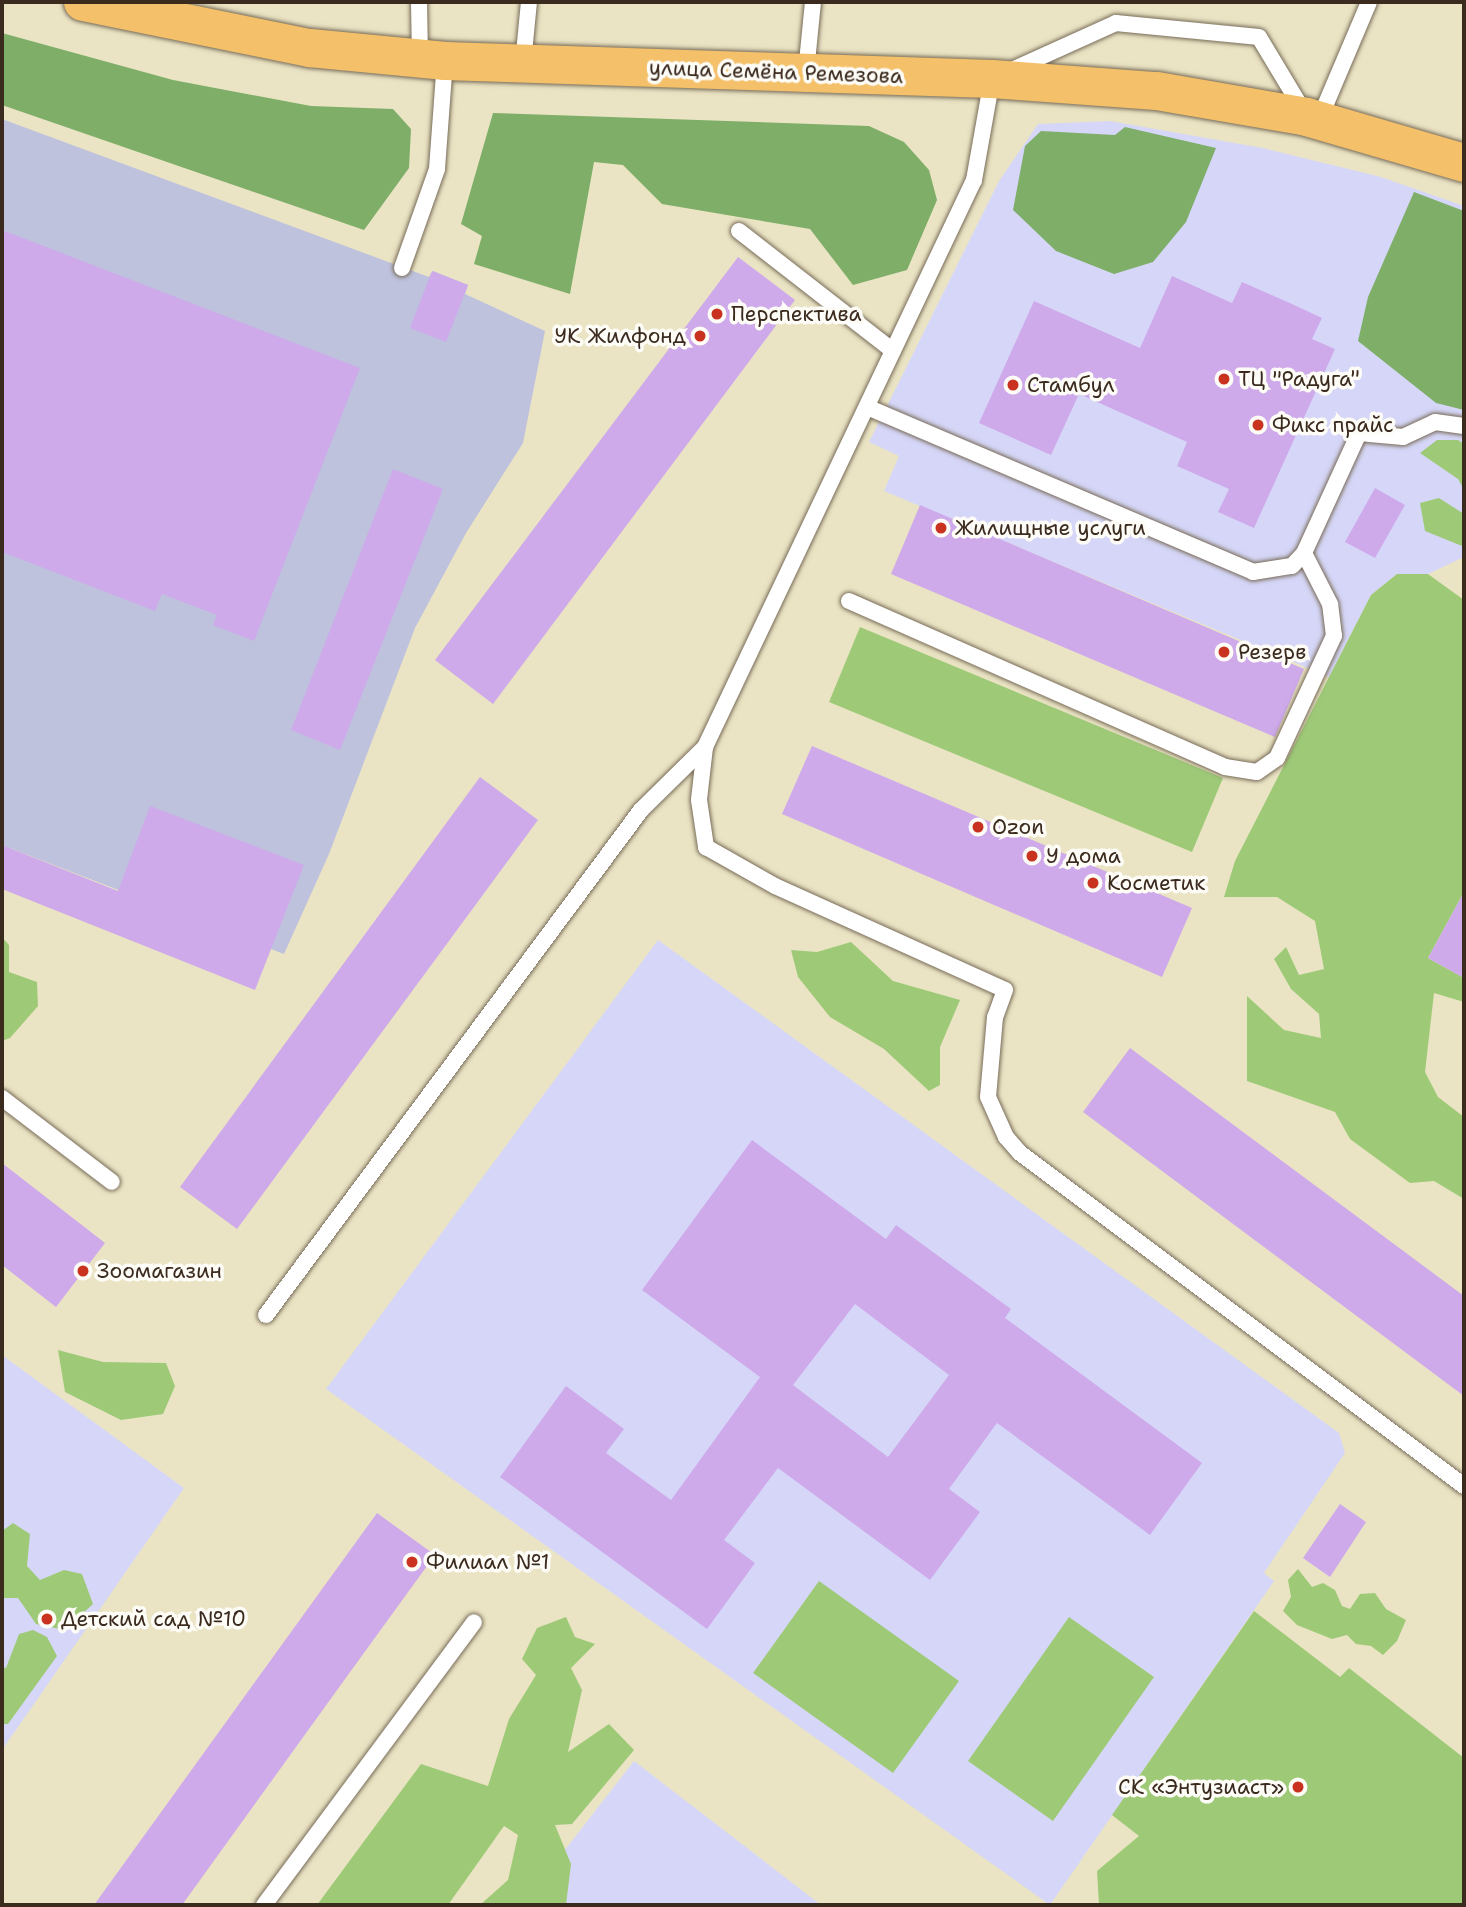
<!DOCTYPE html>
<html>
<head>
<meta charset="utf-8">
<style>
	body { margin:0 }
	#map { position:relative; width:1466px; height:1907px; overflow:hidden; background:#eae4c4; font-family:"Shantell Sans",sans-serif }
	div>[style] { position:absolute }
	.built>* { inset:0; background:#d6d7f8 }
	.industrial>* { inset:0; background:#bec2dd }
	.green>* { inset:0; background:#9eca78 }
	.forest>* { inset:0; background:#7eae68 }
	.building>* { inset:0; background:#ceaaeb }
	.roads { filter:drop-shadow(0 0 2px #786b58) drop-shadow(0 0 2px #786b58) }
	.service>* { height:16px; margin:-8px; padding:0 8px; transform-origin:8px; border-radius:8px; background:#fff }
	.primary>* { height:38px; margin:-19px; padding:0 19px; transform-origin:19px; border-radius:19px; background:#f4c16a }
	.dots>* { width:19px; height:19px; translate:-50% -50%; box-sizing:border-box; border:4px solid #fdfcf7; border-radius:50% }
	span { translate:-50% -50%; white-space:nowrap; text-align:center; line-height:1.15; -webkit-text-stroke:7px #fdfcf7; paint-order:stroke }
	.street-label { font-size:21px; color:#3b2a1e }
	.poi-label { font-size:21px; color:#3b2a1e }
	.left { translate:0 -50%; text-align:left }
	.right { translate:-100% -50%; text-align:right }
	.frame { position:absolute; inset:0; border:4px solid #3b2a1e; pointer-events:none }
</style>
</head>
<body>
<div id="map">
	<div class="built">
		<div style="clip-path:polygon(1110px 121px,1263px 148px,1381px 177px,1464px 206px,1464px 557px,1428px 574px,1397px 574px,1371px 595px,1329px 677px,884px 491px,899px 456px,869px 442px,999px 181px,1038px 124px)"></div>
		<div style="clip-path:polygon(658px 940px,1339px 1433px,1345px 1453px,1264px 1573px,1274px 1581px,1050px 1905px,326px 1389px)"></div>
		<div style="clip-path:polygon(2px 1355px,184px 1488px,2px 1750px)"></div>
		<div style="clip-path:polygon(634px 1761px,821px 1905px,522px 1905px)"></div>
	</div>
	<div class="industrial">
		<div style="clip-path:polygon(2px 119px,429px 277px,433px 271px,468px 285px,465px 294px,545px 331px,523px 443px,466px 533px,415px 628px,329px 854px,284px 954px,2px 845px)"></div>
	</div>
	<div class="green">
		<div style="clip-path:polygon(1437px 440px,1458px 440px,1464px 444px,1464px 490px,1458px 479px,1420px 453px)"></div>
		<div style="clip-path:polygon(1439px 498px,1464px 514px,1462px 546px,1425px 531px,1420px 503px)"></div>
		<div style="clip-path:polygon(1397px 574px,1428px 574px,1464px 600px,1464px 892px,1428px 958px,1464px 978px,1464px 1002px,1434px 993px,1425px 1072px,1438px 1097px,1464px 1117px,1464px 1199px,1434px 1181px,1410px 1183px,1350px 1139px,1335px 1112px,1247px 1081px,1247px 996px,1284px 1030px,1321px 1038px,1319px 1014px,1291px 989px,1274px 959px,1286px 947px,1299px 975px,1324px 969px,1315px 921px,1277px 897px,1224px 897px,1235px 861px,1371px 595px)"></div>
		<div style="clip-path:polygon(860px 627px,1223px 778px,1192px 852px,829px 702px)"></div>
		<div style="clip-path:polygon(2px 937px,9px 945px,9px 972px,37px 982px,38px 1006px,10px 1038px,2px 1041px)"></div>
		<div style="clip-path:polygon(851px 942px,893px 981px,960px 1000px,940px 1047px,940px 1085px,929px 1091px,884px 1049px,830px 1017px,798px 977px,791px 950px,817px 952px)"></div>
		<div style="clip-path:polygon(58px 1350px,103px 1362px,166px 1363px,175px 1386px,163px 1414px,121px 1420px,65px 1392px)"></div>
		<div style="clip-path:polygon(13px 1523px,30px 1534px,27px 1566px,40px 1580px,64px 1570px,82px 1574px,93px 1604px,65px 1630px,36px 1624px,18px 1598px,2px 1598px,2px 1531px)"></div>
		<div style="clip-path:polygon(1298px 1569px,1312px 1587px,1323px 1583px,1335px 1590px,1342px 1606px,1350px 1609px,1360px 1594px,1375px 1593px,1386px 1609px,1406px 1620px,1397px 1641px,1383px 1655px,1371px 1646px,1356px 1644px,1347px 1635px,1332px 1639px,1297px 1625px,1283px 1611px,1291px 1597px,1288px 1580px)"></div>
		<div style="clip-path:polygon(819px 1581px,959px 1681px,893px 1773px,753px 1673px)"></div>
		<div style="clip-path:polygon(1254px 1611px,1340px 1677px,1349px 1668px,1464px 1758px,1464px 1905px,1099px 1905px,1097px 1871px,1139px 1836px,1112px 1815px)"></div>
		<div style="clip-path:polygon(566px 1617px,575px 1637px,595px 1644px,571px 1668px,582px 1690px,568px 1752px,609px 1724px,634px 1750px,572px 1824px,555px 1825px,571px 1864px,566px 1905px,480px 1905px,508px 1880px,518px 1835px,504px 1826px,448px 1905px,317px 1905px,421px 1764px,488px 1786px,509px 1719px,536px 1675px,522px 1659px,537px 1628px)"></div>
		<div style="clip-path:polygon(1069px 1617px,1154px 1677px,1053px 1821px,968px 1761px)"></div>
		<div style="clip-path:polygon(33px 1630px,47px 1637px,57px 1656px,8px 1724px,2px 1724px,2px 1667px,6px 1668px,19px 1634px)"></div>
	</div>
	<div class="forest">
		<div style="clip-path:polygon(2px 33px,173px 80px,311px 106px,393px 109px,411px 129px,409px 168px,364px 230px,2px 105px)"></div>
		<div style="clip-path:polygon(493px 113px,869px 126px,904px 142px,929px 170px,937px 200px,907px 270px,853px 285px,810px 229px,662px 204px,623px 165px,594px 162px,570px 294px,474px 264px,482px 236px,461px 224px)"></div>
		<div style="clip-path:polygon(1125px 127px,1216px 148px,1186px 222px,1153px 262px,1114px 274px,1056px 251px,1013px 210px,1025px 146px,1041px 131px,1115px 135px)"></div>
		<div style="clip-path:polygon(1414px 192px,1464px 211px,1464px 410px,1436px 403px,1358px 341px,1368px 297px)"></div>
	</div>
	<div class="building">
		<div style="clip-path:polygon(2px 230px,360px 368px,254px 641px,213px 625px,217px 615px,162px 594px,155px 611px,2px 552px)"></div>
		<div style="clip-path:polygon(738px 257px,795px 300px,493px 704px,435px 660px)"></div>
		<div style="clip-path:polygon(432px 271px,468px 285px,446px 342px,410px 328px)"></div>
		<div style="clip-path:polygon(1172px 276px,1232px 303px,1242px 282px,1292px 304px,1322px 318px,1312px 339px,1335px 349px,1254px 528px,1218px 512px,1229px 489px,1177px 466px,1187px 442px,1079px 394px,1051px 455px,979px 423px,1034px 301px,1140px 348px)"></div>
		<div style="clip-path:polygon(393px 469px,443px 489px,340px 750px,291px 730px)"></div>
		<div style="clip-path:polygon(1375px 488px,1405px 505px,1375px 558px,1345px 542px)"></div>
		<div style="clip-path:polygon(920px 505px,1304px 669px,1275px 737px,891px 574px)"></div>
		<div style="clip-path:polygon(812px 746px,1192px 908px,1162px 977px,782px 814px)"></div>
		<div style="clip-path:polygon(480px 777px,538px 820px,237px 1229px,180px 1187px)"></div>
		<div style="clip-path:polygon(150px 806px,304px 865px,255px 990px,2px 889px,2px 845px,118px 891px)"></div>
		<div style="clip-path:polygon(1464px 892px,1464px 978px,1428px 958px)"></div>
		<div style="clip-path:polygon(1130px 1048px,1464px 1296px,1464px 1396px,1083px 1112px)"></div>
		<div style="clip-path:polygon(evenodd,752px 1140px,886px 1239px,896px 1225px,1011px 1309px,1005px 1318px,1202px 1463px,1150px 1535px,997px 1423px,949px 1489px,980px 1512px,930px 1580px,778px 1468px,724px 1540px,755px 1563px,707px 1629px,500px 1477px,566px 1386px,624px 1429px,606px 1453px,671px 1500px,760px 1377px,642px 1290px,752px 1140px,855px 1304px,949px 1375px,888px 1457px,793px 1385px,855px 1304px)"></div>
		<div style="clip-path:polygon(2px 1163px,105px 1243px,56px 1307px,2px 1265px)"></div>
		<div style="clip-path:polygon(1340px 1504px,1366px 1522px,1330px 1577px,1303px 1558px)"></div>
		<div style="clip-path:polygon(377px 1513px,435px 1555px,353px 1668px,182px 1905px,94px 1905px)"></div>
	</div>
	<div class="roads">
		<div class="service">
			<div style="left:419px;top:2px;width:56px;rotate:89deg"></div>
			<div style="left:523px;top:63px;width:61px;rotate:-84.4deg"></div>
			<div style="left:806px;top:72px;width:70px;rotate:-84.3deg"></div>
			<div style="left:1304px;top:112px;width:87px;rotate:-121deg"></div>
			<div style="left:1259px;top:37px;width:144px;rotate:-174.4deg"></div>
			<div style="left:1116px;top:23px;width:136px;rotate:155.7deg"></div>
			<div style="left:992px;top:79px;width:103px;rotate:100.1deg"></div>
			<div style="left:974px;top:180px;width:628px;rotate:115.38deg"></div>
			<div style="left:705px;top:747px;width:53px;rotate:96.5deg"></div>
			<div style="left:699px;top:800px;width:48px;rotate:81.5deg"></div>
			<div style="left:706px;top:847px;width:79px;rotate:29.5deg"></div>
			<div style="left:775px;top:886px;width:252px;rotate:24.3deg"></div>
			<div style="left:1005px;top:990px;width:29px;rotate:110deg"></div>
			<div style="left:995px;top:1017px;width:80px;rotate:95deg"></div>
			<div style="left:988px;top:1097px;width:44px;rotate:65.8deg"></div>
			<div style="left:1006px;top:1137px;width:21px;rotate:49deg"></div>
			<div style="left:1020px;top:1153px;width:555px;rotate:36.87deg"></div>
			<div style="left:1319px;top:120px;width:128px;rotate:-67deg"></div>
			<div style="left:739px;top:231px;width:195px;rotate:37.9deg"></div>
			<div style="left:402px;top:268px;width:105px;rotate:-70.5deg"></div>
			<div style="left:437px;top:169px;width:108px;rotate:-85.8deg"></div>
			<div style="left:867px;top:407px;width:420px;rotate:23.1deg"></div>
			<div style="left:1253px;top:572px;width:39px;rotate:-9deg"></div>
			<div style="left:1292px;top:566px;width:18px;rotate:-47deg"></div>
			<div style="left:1304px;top:553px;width:132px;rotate:-65.4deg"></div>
			<div style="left:1359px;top:433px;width:44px;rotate:5.2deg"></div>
			<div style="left:1403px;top:437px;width:35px;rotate:-25deg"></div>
			<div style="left:1435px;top:422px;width:29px;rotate:8deg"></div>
			<div style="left:849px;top:601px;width:411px;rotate:23.8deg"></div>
			<div style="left:1225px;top:767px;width:32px;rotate:9deg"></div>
			<div style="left:1257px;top:772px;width:24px;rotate:-35deg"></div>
			<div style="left:1277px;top:758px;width:135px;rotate:-65deg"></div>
			<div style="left:1334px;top:636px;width:32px;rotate:-97deg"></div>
			<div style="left:1330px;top:604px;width:57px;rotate:-117deg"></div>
			<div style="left:2px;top:1098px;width:138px;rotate:37.4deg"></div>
			<div style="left:266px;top:1315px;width:629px;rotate:-53.4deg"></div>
			<div style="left:641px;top:810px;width:90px;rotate:-44.5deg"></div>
			<div style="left:264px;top:1905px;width:352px;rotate:-53.4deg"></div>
		</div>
		<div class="primary">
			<div style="left:83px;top:2px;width:232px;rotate:11.5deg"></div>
			<div style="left:310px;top:48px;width:136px;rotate:5.5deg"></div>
			<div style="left:445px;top:61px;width:547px;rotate:1.88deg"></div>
			<div style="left:992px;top:79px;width:165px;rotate:4.2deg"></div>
			<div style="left:1157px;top:91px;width:152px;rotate:9.8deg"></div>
			<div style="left:1307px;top:117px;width:164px;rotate:16.3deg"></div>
		</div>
	</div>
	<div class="dots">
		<div style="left:717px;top:314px;background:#c8321e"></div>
		<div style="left:700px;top:336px;background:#c8321e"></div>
		<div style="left:1224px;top:379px;background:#c8321e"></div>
		<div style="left:1013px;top:385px;background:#c8321e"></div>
		<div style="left:1258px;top:425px;background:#c8321e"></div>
		<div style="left:941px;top:528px;background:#c8321e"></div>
		<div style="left:1224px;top:652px;background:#c8321e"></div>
		<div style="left:978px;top:827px;background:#c8321e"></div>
		<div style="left:1032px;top:856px;background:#c8321e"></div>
		<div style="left:1093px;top:883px;background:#c8321e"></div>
		<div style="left:83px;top:1271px;background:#c8321e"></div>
		<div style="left:412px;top:1562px;background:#c8321e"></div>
		<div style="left:47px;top:1619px;background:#c8321e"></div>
		<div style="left:1298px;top:1787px;background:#c8321e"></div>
	</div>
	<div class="street-label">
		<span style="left:776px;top:72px;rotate:2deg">улица Семёна Ремезова</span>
	</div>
	<div class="poi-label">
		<span class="left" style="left:731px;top:314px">Перспектива</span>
		<span class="right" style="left:686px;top:336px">УК Жилфонд</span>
		<span class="left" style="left:1238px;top:379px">ТЦ "Радуга"</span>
		<span class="left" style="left:1027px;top:385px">Стамбул</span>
		<span class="left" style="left:1272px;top:425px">Фикс прайс</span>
		<span class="left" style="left:955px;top:528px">Жилищные услуги</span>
		<span class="left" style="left:1238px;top:652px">Резерв</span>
		<span class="left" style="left:992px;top:827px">Ozon</span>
		<span class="left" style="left:1046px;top:856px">У дома</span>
		<span class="left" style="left:1107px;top:883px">Косметик</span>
		<span class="left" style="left:97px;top:1271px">Зоомагазин</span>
		<span class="left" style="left:426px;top:1562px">Филиал №1</span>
		<span class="left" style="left:61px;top:1619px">Детский сад №10</span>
		<span class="right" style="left:1284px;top:1787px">СК «Энтузиаст»</span>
	</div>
	<div class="frame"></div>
</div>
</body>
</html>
